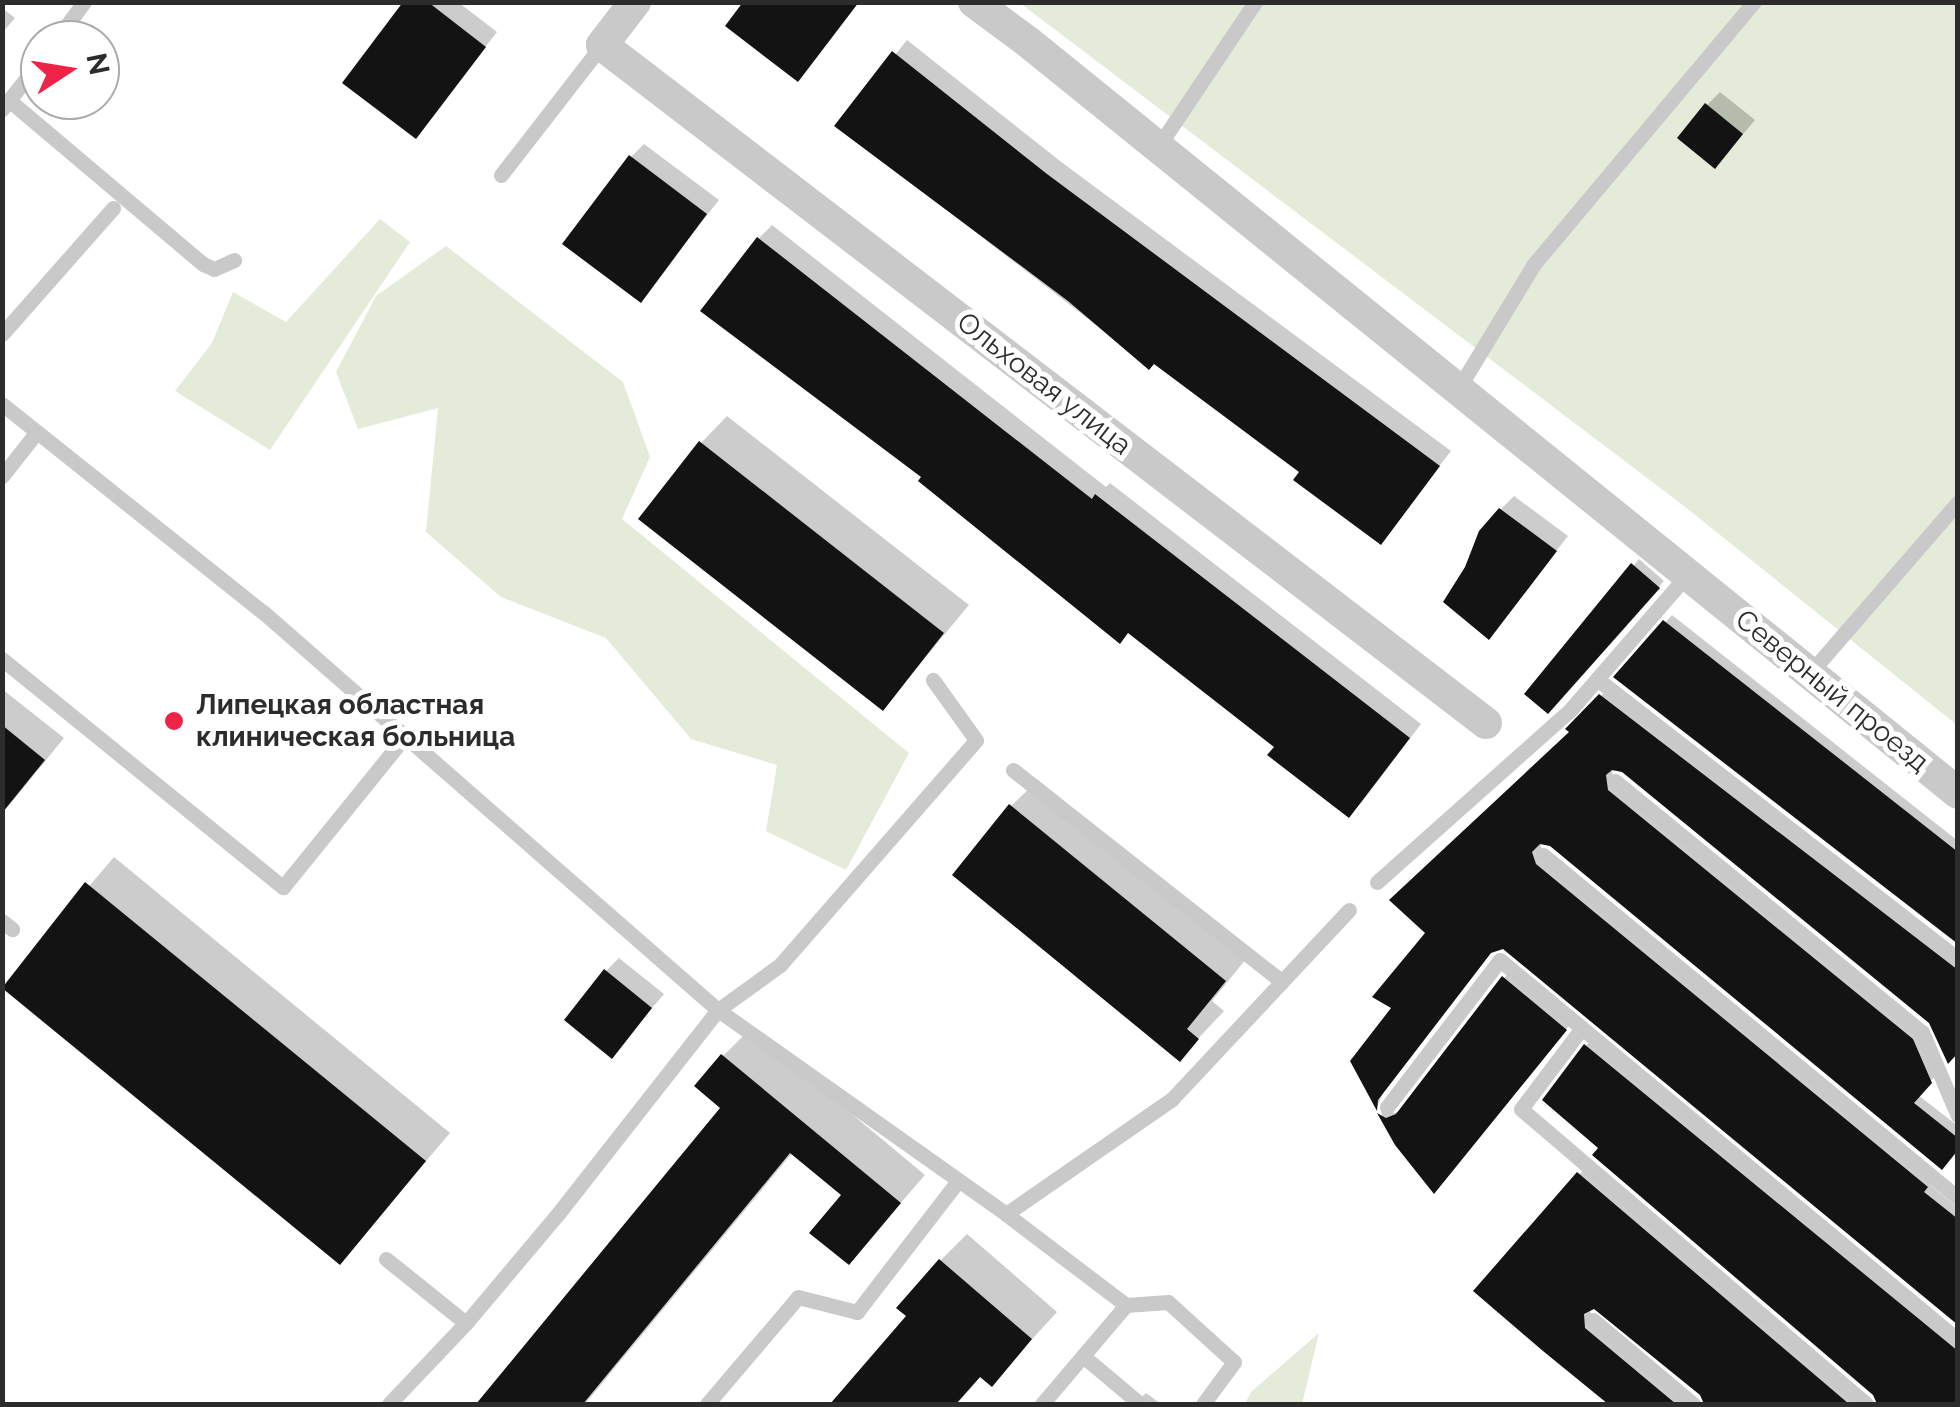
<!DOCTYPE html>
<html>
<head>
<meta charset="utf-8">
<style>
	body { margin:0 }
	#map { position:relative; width:1960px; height:1407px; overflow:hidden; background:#fff; font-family:Raleway,sans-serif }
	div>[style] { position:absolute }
	.green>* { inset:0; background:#e4ebd8 }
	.shadow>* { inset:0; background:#0003 }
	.building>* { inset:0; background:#131313 }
	.service>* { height:15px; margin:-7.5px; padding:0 7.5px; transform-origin:7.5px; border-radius:7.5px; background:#c9c9c9 }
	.minor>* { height:32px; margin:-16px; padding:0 16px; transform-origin:16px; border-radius:16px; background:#c9c9c9 }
	.dots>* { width:28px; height:28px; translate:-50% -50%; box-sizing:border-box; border:5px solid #fff; border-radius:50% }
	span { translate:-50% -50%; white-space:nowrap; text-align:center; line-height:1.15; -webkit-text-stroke:10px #fff; paint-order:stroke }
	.street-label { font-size:28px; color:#2c2c2c }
	.poi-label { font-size:28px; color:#2c2c2c; font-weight:700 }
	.left { translate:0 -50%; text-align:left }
	.frame { position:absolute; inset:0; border:5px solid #2c2c2c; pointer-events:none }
	.north { position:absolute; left:20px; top:20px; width:100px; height:100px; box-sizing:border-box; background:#fff; border:2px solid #ababab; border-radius:50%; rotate:78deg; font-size:28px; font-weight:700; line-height:40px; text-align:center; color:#2c2c2c }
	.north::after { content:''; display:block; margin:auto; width:35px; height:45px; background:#ed2447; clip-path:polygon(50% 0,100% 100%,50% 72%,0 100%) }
</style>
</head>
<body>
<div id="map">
	<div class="green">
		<div style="clip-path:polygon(1020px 3px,1957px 3px,1957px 725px,1684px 506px)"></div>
		<div style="clip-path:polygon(380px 219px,410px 242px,270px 450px,175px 391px,212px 343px,233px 292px,286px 322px)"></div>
		<div style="clip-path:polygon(446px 246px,623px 382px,650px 457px,622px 519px,909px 753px,846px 870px,766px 831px,777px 765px,691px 739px,606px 638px,501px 597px,426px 532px,438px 408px,358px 429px,336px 372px,376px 296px)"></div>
		<div style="clip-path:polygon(1319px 1333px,1302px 1404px,1245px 1404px,1251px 1392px)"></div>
	</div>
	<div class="shadow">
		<div style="clip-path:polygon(406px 2px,458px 2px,497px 32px,416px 136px)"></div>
		<div style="clip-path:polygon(2px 8px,15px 18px,2px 33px)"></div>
		<div style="clip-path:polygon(907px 40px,1060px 161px,1451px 451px,1380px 542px,1302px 472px,1154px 361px,1149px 366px,838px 126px)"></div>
		<div style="clip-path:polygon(1720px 92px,1755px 120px,1728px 152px,1707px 105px)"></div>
		<div style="clip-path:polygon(644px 144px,719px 200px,640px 300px,631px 157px)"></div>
		<div style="clip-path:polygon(772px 225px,1106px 487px,1110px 483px,1421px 724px,1362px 802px,1349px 815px,1278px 746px,925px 477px,759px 238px)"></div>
		<div style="clip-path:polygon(727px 416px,969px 605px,883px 708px,701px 443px)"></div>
		<div style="clip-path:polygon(1514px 496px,1568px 536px,1489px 637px,1501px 509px)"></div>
		<div style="clip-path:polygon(1639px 559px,1664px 581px,1548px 711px,1528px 694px)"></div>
		<div style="clip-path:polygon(1672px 615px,1958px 841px,1958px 928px,1617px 677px)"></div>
		<div style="clip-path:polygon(2px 689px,64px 738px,2px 814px)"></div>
		<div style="clip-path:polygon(1607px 690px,1958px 961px,1958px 1051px,1931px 1022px,1622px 769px,1612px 771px,1614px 783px,1919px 1032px,1937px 1074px,1918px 1095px,1958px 1126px,1958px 1148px,1551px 844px,1541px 844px,1541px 856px,1932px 1180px,1929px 1184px,1958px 1208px,1958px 1322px,1503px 946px,1492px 950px,1384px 1091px,1377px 1107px,1353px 1061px,1394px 1008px,1429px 933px,1572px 732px,1569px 729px)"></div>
		<div style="clip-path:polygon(1038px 780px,1250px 954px,1212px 1001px,1224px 1011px,1180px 1058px,1011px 806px)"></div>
		<div style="clip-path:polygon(114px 857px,450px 1133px,340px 1262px,4px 986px)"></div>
		<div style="clip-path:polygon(619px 958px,664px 994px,612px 1055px,606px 971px)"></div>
		<div style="clip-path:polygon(1509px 972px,1571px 1023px,1525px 1082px,1397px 1144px,1381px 1113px,1385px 1108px,1394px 1113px,1402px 1110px)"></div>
		<div style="clip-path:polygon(750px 1029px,925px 1175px,849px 1262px,844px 1194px,793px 1152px,585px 1404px,479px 1404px,724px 1107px,723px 1056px)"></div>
		<div style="clip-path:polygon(1592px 1039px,1958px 1343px,1958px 1404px,1880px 1404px,1875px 1394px,1601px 1148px,1586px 1046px)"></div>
		<div style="clip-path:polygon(1586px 1167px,1863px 1404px,1707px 1404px,1702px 1394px,1596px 1306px,1590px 1309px,1592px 1322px,1690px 1404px,1612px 1404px,1477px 1291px)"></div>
		<div style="clip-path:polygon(967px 1234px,1057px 1312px,992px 1383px,982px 1375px,957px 1404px,833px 1404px,909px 1315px,940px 1261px)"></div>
		<div style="clip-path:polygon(1146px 1393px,1161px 1404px,1134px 1404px)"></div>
	</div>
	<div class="building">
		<div style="clip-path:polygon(403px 2px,428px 2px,486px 47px,416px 139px,342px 83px)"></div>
		<div style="clip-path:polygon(743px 2px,859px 2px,798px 82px,725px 26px)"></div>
		<div style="clip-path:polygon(892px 51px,1047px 174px,1440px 466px,1381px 545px,1293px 480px,1299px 472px,1154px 364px,1149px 370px,1068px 301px,834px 126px)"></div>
		<div style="clip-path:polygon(1705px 103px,1743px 134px,1715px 169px,1677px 138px)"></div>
		<div style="clip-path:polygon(629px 155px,707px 214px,641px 303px,562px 244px)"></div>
		<div style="clip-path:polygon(757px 237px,1092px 499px,1095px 494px,1410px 738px,1349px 818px,1267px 755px,1274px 747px,1128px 633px,1120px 644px,918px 481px,921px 477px,700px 311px)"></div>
		<div style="clip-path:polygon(699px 441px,944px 633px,883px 711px,638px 519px)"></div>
		<div style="clip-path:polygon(1499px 508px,1557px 551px,1489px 640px,1443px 602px,1465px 567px,1479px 531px)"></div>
		<div style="clip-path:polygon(1631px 563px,1660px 588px,1548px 714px,1524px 694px)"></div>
		<div style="clip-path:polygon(1663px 620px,1958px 852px,1958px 944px,1613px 677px)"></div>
		<div style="clip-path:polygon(1599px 694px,1958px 970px,1958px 1053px,1948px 1064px,1929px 1023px,1622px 772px,1612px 770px,1606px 775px,1608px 790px,1913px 1039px,1932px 1083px,1914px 1103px,1958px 1138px,1958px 1150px,1942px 1170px,1550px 846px,1540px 844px,1532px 852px,1536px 864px,1928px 1187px,1924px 1192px,1958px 1219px,1958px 1325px,1503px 949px,1491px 953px,1378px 1100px,1377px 1111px,1350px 1061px,1391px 1008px,1372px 997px,1425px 933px,1389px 900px,1569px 732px,1565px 729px)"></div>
		<div style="clip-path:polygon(2px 725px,45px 760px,2px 813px)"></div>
		<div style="clip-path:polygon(1009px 804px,1226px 981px,1187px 1029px,1199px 1039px,1180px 1062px,952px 875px)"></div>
		<div style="clip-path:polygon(85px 882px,426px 1161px,340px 1265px,2px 988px)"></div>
		<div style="clip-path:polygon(604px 969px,652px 1008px,612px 1059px,564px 1020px)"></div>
		<div style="clip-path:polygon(1502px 976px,1567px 1030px,1434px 1194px,1395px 1145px,1377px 1113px,1386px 1118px,1396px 1114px)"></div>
		<div style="clip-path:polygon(1584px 1044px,1958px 1351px,1958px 1404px,1877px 1404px,1873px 1395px,1592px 1155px,1598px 1148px,1542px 1100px)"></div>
		<div style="clip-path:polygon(721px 1054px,901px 1203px,849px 1265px,809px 1233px,841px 1195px,790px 1153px,583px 1404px,476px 1404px,720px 1108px,694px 1086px)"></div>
		<div style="clip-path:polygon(1577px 1172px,1849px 1404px,1704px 1404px,1700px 1395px,1594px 1309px,1584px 1314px,1585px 1328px,1676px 1404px,1608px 1404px,1543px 1351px,1473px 1291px)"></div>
		<div style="clip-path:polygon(939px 1259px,1032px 1339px,992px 1387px,980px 1377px,956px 1404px,830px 1404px,906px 1316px,896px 1308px)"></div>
	</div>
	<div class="service">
		<div style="left:56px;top:40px;width:47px;rotate:-53.6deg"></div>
		<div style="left:10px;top:101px;width:253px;rotate:40.2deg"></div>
		<div style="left:203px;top:264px;width:12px;rotate:24deg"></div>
		<div style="left:214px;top:269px;width:22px;rotate:-24deg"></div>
		<div style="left:2px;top:109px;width:61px;rotate:-51.6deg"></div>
		<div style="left:1158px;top:147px;width:174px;rotate:-56.2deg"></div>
		<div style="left:501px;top:175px;width:165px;rotate:-52.2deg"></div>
		<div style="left:2px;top:334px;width:168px;rotate:-48.6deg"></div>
		<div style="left:1458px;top:389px;width:146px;rotate:-58.7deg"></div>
		<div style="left:1534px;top:264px;width:342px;rotate:-50deg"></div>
		<div style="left:2px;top:404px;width:334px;rotate:38.6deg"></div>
		<div style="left:263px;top:612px;width:605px;rotate:41.18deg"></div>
		<div style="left:718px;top:1010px;width:353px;rotate:35.3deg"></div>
		<div style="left:1006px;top:1214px;width:151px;rotate:37.2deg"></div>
		<div style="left:1126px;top:1305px;width:130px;rotate:130.3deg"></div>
		<div style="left:2px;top:476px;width:55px;rotate:-51.7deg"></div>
		<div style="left:2px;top:659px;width:362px;rotate:39.1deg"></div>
		<div style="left:283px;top:887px;width:196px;rotate:-51deg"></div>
		<div style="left:1810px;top:673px;width:226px;rotate:-49.1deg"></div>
		<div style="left:1597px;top:679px;width:457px;rotate:37.8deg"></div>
		<div style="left:1013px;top:770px;width:342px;rotate:38.2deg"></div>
		<div style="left:1615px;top:781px;width:397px;rotate:39.3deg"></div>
		<div style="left:1922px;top:1032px;width:91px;rotate:66.8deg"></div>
		<div style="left:1543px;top:855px;width:538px;rotate:39.57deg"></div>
		<div style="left:1377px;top:882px;width:260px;rotate:-41.7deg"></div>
		<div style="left:1571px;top:709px;width:179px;rotate:-49.1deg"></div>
		<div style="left:2px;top:921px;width:13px;rotate:39deg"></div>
		<div style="left:1582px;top:1028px;width:101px;rotate:127deg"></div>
		<div style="left:1521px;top:1109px;width:454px;rotate:40.5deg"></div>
		<div style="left:1387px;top:1107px;width:185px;rotate:-52.5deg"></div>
		<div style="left:1500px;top:960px;width:595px;rotate:39.68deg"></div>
		<div style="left:1006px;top:1214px;width:202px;rotate:-34.7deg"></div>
		<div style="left:1172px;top:1099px;width:259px;rotate:-46.9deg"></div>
		<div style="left:386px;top:1259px;width:102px;rotate:38.7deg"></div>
		<div style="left:1126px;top:1305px;width:42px;rotate:-4.1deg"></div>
		<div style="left:1168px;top:1302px;width:89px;rotate:42.3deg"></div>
		<div style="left:1234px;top:1362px;width:52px;rotate:126.4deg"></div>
		<div style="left:1593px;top:1320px;width:131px;rotate:40deg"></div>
		<div style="left:1083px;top:1356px;width:75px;rotate:40.1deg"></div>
		<div style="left:389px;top:1404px;width:112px;rotate:-46.5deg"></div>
		<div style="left:466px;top:1323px;width:141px;rotate:-49.9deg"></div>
		<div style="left:557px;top:1215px;width:261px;rotate:-51.9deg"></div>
		<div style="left:718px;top:1010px;width:77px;rotate:-36deg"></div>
		<div style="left:780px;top:965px;width:298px;rotate:-48.9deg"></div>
		<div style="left:976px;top:740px;width:74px;rotate:-125.6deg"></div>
		<div style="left:707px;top:1404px;width:140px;rotate:-49.6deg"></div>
		<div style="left:798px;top:1297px;width:61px;rotate:14.3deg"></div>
		<div style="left:857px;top:1312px;width:164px;rotate:-52.4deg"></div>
	</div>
	<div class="minor">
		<div style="left:635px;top:2px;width:54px;rotate:127.5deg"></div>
		<div style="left:602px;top:45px;width:1114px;rotate:37.49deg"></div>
		<div style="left:974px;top:2px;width:67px;rotate:36.5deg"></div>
		<div style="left:1028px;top:42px;width:1195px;rotate:38.92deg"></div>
	</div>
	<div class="dots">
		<div style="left:174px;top:721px;background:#ed2447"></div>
	</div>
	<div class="street-label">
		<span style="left:1044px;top:384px;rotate:38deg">Ольховая улица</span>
		<span style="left:1832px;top:691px;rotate:39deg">Северный проезд</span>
	</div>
	<div class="poi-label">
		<span class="left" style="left:196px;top:721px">Липецкая областная<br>клиническая больница</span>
	</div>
	<div class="frame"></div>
	<div class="north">N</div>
</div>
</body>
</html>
